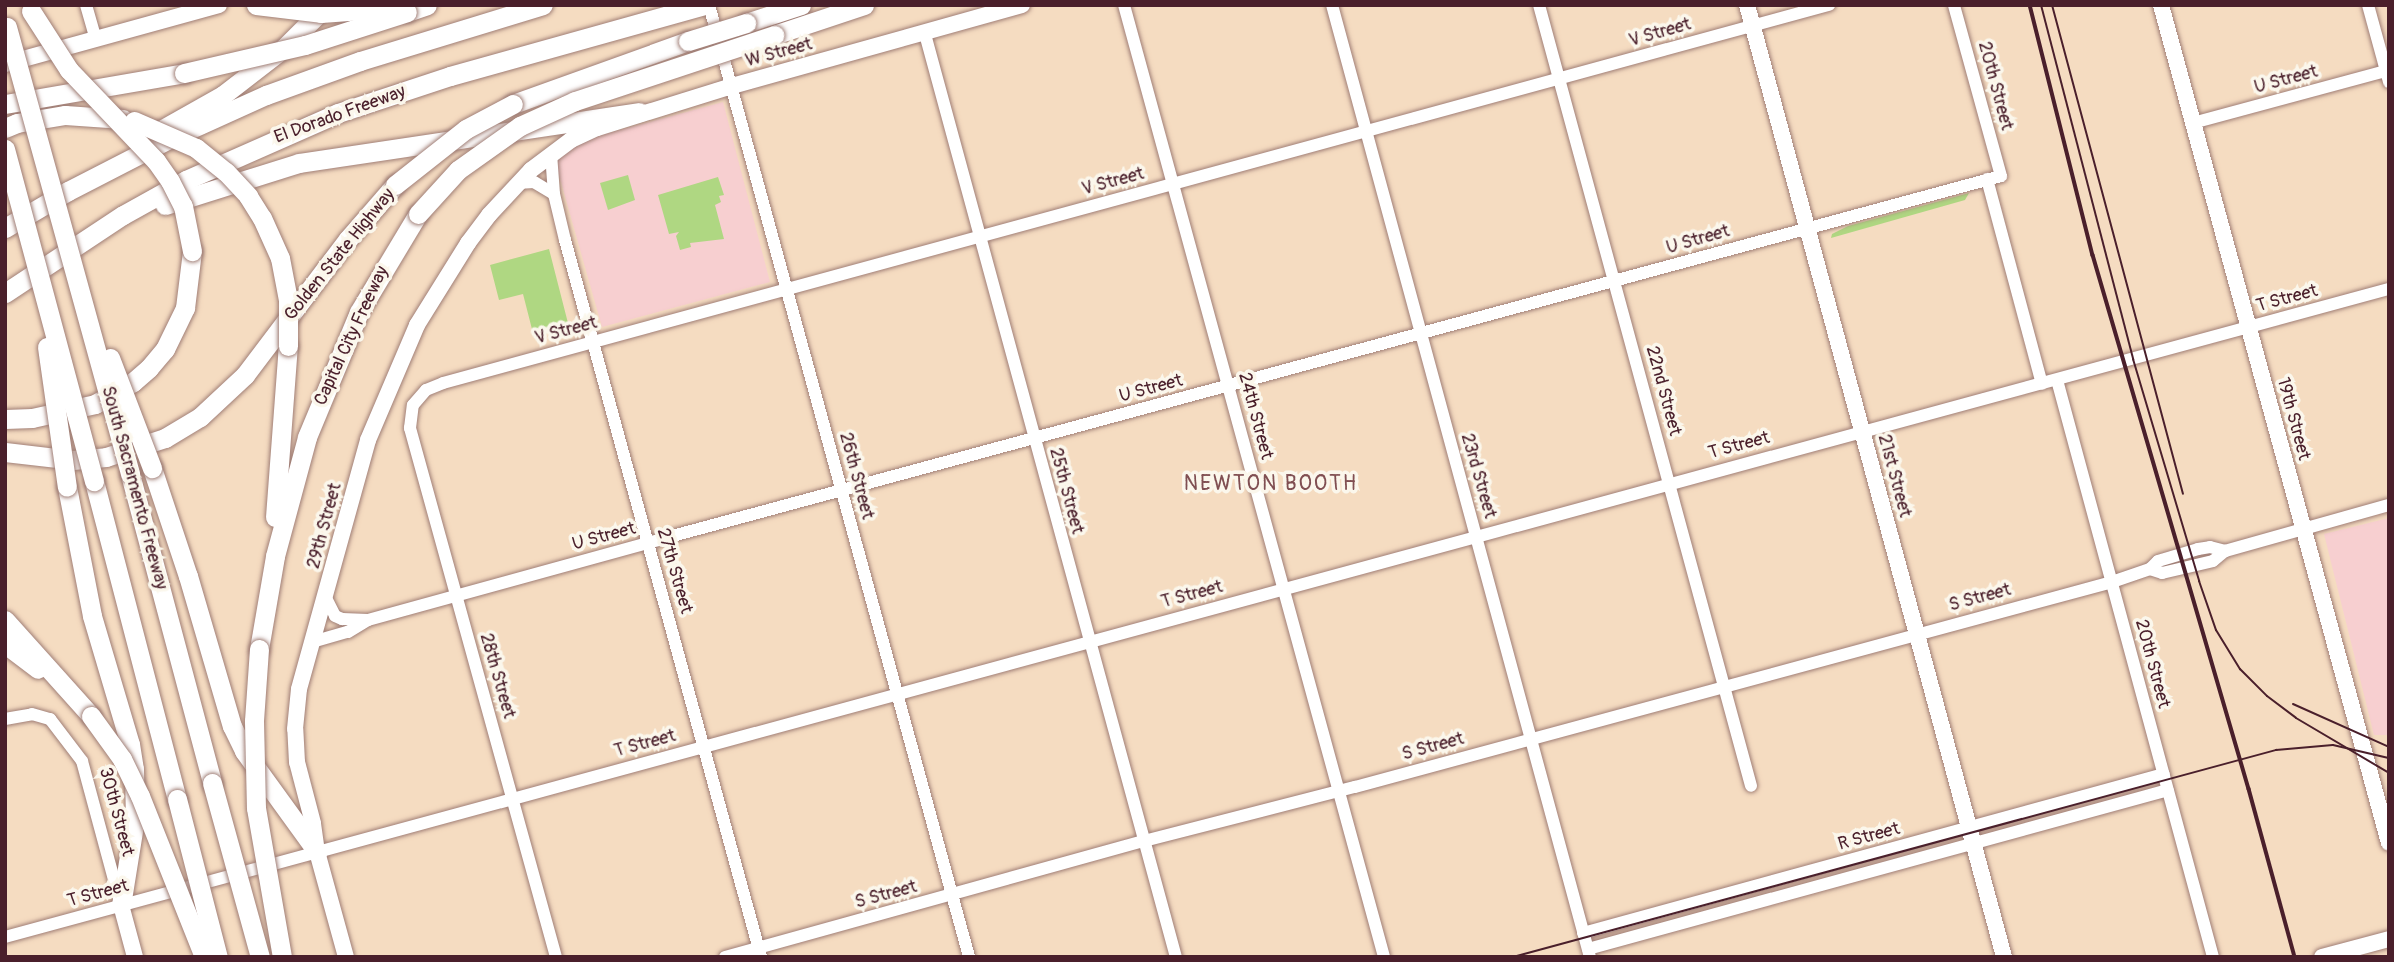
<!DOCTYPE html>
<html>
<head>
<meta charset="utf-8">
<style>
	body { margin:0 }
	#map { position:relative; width:2394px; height:962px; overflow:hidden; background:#f5dcc1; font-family:Pangolin,sans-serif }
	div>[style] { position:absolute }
	.built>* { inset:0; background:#f7cfd0 }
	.green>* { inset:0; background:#afd782 }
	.roads { filter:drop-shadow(0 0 2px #a07e76) drop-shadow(0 0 2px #a07e76) }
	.minor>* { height:12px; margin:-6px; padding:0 6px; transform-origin:6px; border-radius:6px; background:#fff }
	.major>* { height:16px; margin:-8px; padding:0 8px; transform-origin:8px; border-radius:8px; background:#fff }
	.highway>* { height:19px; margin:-9.5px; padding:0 9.5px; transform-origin:9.5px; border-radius:9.5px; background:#fff }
	.tram>* { height:2px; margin:-1px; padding:0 1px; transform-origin:1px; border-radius:1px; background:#4a1f2b }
	.rail>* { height:3.5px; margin:-1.75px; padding:0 1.75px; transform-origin:1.75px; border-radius:1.75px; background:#4a1f2b }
	.bridges { filter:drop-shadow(0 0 2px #a07e76) drop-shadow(0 0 2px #a07e76) }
	.highway-bridge>* { height:19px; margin:-9.5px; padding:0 9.5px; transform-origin:9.5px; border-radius:9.5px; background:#fff }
	span { translate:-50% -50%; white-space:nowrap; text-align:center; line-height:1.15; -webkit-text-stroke:7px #fbf7ec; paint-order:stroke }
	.street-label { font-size:18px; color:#4a1f2b }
	.quarter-label { font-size:21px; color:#804f52; letter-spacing:2px }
	.frame { position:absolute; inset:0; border:7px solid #4a1f2b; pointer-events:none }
</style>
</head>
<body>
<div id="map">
	<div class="built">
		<div style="clip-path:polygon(723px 102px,770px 282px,602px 327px,557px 168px,558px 159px,565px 151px,598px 136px)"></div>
		<div style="clip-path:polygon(2389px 518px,2389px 735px,2374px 735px,2324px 534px)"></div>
	</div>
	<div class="green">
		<div style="clip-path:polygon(628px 175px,635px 200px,608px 210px,600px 183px)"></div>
		<div style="clip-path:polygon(718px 177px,724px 195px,719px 196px,721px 202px,715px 205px,724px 239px,690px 243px,691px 247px,680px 250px,676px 236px,679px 232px,669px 234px,658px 195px)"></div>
		<div style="clip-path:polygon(1969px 193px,1965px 200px,1831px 238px,1832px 234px,1848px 226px)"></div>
		<div style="clip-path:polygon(549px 249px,569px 327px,534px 337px,523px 294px,499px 300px,490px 265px)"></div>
	</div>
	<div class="roads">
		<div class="minor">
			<div style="left:86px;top:5px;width:35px;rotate:74deg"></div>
			<div style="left:709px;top:5px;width:987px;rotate:74.72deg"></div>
			<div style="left:1124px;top:5px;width:987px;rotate:74.72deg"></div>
			<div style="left:1332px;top:5px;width:986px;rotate:74.84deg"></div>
			<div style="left:1539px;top:5px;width:809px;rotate:74.81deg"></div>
			<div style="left:2368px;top:5px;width:80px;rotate:74.7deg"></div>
			<div style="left:925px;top:34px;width:957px;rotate:74.79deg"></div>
			<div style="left:2193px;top:123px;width:203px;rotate:-15.1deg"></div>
			<div style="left:551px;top:154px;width:40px;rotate:85.7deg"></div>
			<div style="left:554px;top:194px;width:47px;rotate:76.6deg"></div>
			<div style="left:565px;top:240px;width:743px;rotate:74.71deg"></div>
			<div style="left:1987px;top:179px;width:212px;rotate:75deg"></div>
			<div style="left:517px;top:183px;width:17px;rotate:-3deg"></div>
			<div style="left:534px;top:182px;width:23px;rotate:31deg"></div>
			<div style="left:2057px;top:380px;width:598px;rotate:74.87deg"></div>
			<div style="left:2150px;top:569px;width:13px;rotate:18deg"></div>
			<div style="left:2162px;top:573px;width:52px;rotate:-13.2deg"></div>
			<div style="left:2213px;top:561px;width:16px;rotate:-40deg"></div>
			<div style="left:2225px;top:551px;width:170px;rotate:-15.7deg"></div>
			<div style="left:325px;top:596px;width:22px;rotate:63deg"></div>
			<div style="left:335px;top:616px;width:8px;rotate:23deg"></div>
			<div style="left:342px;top:619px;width:26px;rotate:2deg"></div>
			<div style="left:312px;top:642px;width:37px;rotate:-16deg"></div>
			<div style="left:348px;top:632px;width:23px;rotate:-31deg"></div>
			<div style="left:368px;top:620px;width:308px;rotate:-15.4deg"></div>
			<div style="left:665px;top:538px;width:1384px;rotate:-15.16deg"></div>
			<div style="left:2001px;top:176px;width:177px;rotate:-105.4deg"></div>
			<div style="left:5px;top:719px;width:27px;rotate:-10deg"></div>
			<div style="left:32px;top:714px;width:19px;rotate:16deg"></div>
			<div style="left:50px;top:719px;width:53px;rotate:52.7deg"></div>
			<div style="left:82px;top:761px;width:142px;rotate:74.9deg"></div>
			<div style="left:1583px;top:933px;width:602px;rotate:-15.31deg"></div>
			<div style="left:5px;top:937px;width:2470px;rotate:-15.21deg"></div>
			<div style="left:1588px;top:949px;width:601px;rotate:-15.33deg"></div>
			<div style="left:556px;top:957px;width:549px;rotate:-105.43deg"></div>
			<div style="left:410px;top:428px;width:23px;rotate:-83deg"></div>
			<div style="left:413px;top:405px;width:20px;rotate:-49deg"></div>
			<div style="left:426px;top:390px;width:18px;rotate:-22deg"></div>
			<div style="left:443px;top:383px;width:1437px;rotate:-15.26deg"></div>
			<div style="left:725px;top:957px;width:435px;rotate:-15.5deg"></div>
			<div style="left:1144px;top:841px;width:218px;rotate:-14.4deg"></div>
			<div style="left:1355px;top:787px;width:784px;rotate:-15.15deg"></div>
			<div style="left:2112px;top:582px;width:40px;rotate:-18.9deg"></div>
			<div style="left:2150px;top:569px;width:11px;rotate:-45deg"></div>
			<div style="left:2158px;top:561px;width:42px;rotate:-16.7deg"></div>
			<div style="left:2198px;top:549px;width:12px;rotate:-9deg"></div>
			<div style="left:2210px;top:547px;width:16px;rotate:15deg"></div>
		</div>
		<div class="major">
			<div style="left:1747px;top:5px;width:986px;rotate:74.89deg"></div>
			<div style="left:2161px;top:5px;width:868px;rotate:74.78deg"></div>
			<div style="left:5px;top:64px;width:222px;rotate:-15.4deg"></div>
			<div style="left:121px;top:905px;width:54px;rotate:74.9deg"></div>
			<div style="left:346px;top:957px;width:109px;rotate:-105.4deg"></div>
			<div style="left:317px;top:852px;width:29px;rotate:-98deg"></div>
			<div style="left:313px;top:823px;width:63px;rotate:-104.7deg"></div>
			<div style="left:297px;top:762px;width:33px;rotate:-93deg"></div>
			<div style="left:295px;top:729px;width:40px;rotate:-84.3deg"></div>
			<div style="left:299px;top:689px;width:258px;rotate:-74.5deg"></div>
			<div style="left:368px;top:440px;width:125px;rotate:-66.9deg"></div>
			<div style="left:417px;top:325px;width:97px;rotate:-58.1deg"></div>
			<div style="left:468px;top:243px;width:35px;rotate:-53deg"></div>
			<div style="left:489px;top:215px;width:62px;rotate:-47deg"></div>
			<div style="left:531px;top:170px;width:50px;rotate:-36.9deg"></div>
			<div style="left:571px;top:140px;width:29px;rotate:-25deg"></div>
			<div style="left:597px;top:128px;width:141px;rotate:-17.3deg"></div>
			<div style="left:732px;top:86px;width:301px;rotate:-15.6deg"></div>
			<div style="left:2322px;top:957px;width:69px;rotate:-15deg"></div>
		</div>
		<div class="highway">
			<div style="left:407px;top:12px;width:21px;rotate:-19deg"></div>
			<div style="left:746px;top:23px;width:58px;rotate:-18.1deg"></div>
			<div style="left:774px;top:35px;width:95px;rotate:-18.4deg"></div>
			<div style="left:5px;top:104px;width:182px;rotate:-9.8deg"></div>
			<div style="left:513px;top:104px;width:186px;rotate:-19.8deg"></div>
			<div style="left:5px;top:128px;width:13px;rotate:-23deg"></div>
			<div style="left:17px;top:123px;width:49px;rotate:-9.5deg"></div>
			<div style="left:65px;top:115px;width:58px;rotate:3.9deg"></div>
			<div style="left:152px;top:135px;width:81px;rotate:-29.4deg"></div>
			<div style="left:223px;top:95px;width:78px;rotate:-37.7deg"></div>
			<div style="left:285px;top:47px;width:59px;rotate:-45deg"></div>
			<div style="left:165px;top:205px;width:140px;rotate:-17.4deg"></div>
			<div style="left:299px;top:163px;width:344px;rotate:-8.5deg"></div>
			<div style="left:5px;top:228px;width:73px;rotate:-30.4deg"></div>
			<div style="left:68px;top:191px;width:120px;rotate:-27.2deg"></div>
			<div style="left:175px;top:136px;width:100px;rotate:-24.3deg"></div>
			<div style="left:266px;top:95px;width:100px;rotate:-19.9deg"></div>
			<div style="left:360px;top:61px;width:191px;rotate:-17deg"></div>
			<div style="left:5px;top:293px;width:141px;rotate:-33.5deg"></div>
			<div style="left:123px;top:215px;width:72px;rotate:-29.1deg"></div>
			<div style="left:186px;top:180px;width:166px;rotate:-23.8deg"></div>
			<div style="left:338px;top:113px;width:118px;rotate:-18.3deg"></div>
			<div style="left:450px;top:76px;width:264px;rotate:-15.6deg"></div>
			<div style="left:5px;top:419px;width:27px;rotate:-2deg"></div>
			<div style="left:32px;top:418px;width:65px;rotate:-12.5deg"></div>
			<div style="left:95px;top:404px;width:44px;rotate:-30.1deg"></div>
			<div style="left:133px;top:382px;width:21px;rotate:-41deg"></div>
			<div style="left:149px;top:368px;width:25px;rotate:-50deg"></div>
			<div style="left:165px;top:349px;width:46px;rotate:-64deg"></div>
			<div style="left:185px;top:308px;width:57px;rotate:-83deg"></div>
			<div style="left:5px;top:452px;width:68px;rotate:6.7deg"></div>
			<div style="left:73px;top:460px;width:33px;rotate:-5deg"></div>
			<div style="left:106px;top:457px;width:62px;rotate:-17.9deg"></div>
			<div style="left:165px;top:438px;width:41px;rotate:-31deg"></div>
			<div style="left:200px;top:417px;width:62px;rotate:-43deg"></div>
			<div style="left:245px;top:375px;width:171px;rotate:-52.9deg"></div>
			<div style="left:348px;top:239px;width:72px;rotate:-49deg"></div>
			<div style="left:152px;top:468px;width:114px;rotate:71.6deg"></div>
			<div style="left:188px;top:576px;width:156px;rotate:73.7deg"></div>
			<div style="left:232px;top:726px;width:28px;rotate:64deg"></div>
			<div style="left:244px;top:751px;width:125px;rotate:54.1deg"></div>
			<div style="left:130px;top:474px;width:320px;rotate:75.1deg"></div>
			<div style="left:94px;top:481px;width:329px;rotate:75.4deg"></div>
			<div style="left:67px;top:487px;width:131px;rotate:79deg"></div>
			<div style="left:92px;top:616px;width:134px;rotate:73.5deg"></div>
			<div style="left:130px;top:744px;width:25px;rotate:81deg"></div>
			<div style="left:134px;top:769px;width:50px;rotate:88.9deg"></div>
			<div style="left:135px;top:819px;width:87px;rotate:99.2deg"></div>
			<div style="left:275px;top:517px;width:171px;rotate:-85.7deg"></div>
			<div style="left:5px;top:620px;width:129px;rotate:48.1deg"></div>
			<div style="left:5px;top:644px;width:41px;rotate:37.1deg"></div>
			<div style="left:259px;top:649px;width:94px;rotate:-80.2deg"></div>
			<div style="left:275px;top:556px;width:123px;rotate:-74.9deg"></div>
			<div style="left:307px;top:437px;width:135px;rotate:-67.4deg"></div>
			<div style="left:359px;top:312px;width:114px;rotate:-59deg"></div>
		</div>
	</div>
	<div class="tram">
		<div style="left:2041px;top:5px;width:366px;rotate:75.4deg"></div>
		<div style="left:2133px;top:359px;width:232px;rotate:73.4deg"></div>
		<div style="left:2199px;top:581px;width:52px;rotate:70.9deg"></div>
		<div style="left:2216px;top:630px;width:46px;rotate:58.4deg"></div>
		<div style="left:2240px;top:669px;width:38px;rotate:45deg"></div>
		<div style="left:2267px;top:696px;width:36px;rotate:37deg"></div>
		<div style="left:2296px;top:718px;width:108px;rotate:30.6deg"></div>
		<div style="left:2052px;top:5px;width:506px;rotate:75deg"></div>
		<div style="left:2293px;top:704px;width:105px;rotate:24.1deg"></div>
		<div style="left:1513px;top:957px;width:791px;rotate:-15.18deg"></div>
		<div style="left:2276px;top:750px;width:57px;rotate:-5deg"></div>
		<div style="left:2333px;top:745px;width:57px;rotate:13.1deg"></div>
	</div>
	<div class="rail">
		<div style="left:2030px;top:5px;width:258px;rotate:75.9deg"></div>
		<div style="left:2093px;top:255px;width:556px;rotate:73.72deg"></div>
		<div style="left:2249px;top:789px;width:174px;rotate:74.7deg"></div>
	</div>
	<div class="bridges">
		<div class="highway-bridge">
			<div style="left:256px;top:5px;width:65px;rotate:7deg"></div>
			<div style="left:321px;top:13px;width:68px;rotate:-4.2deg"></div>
			<div style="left:31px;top:11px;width:70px;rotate:57.2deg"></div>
			<div style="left:69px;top:70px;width:126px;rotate:46.3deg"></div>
			<div style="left:156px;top:161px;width:24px;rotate:55deg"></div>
			<div style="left:170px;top:181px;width:28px;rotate:63deg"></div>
			<div style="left:183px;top:206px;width:46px;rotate:78.7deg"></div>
			<div style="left:7px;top:27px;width:464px;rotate:74.6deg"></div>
			<div style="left:688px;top:41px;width:61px;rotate:-17.2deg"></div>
			<div style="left:184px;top:73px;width:124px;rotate:-13deg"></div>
			<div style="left:305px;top:45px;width:107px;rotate:-17.9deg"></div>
			<div style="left:134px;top:121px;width:68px;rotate:23.5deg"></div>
			<div style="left:196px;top:148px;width:38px;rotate:39deg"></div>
			<div style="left:226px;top:172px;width:33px;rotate:47deg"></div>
			<div style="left:248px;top:196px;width:26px;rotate:58deg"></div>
			<div style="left:262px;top:218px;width:44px;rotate:65.8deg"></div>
			<div style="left:280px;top:258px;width:43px;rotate:79.2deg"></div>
			<div style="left:288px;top:300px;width:46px;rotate:90deg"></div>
			<div style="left:5px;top:149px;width:344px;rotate:75deg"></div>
			<div style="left:395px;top:185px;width:90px;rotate:-38.3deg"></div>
			<div style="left:466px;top:129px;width:53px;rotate:-28deg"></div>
			<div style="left:418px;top:214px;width:59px;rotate:-47.7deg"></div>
			<div style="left:458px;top:170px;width:76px;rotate:-35.4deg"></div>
			<div style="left:520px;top:126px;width:60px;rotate:-24.4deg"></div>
			<div style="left:575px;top:101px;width:210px;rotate:-18.3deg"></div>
			<div style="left:47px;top:347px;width:141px;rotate:81.9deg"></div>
			<div style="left:110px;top:358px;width:118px;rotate:69.1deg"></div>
			<div style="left:259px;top:649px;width:72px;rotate:94deg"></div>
			<div style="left:254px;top:721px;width:87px;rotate:88.7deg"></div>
			<div style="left:256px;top:808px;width:151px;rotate:80.1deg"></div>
			<div style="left:91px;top:716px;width:53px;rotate:54.2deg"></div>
			<div style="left:122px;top:759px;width:41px;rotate:64.1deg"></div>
			<div style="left:140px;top:796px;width:173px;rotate:68.3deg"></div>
			<div style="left:212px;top:783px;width:180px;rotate:74.6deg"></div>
			<div style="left:177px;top:799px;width:163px;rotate:75.5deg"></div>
		</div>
	</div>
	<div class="street-label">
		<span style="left:1660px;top:33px;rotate:-16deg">V Street</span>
		<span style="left:779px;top:53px;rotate:-15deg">W Street</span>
		<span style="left:2286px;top:80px;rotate:-15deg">U Street</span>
		<span style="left:1995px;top:86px;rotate:75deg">20th Street</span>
		<span style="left:340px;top:115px;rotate:-20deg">El Dorado Freeway</span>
		<span style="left:1113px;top:182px;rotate:-15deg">V Street</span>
		<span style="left:1698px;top:240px;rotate:-16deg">U Street</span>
		<span style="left:340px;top:255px;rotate:-51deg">Golden State Highway</span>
		<span style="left:2287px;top:299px;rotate:-15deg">T Street</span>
		<span style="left:566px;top:331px;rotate:-15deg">V Street</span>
		<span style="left:352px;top:336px;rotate:-65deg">Capital City Freeway</span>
		<span style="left:1151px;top:389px;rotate:-15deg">U Street</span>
		<span style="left:1663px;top:391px;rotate:75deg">22nd Street</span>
		<span style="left:1255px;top:416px;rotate:75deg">24th Street</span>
		<span style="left:2293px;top:419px;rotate:75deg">19th Street</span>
		<span style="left:1739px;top:446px;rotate:-15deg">T Street</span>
		<span style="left:856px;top:476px;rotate:75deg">26th Street</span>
		<span style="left:1478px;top:476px;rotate:74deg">23rd Street</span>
		<span style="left:1894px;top:476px;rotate:75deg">21st Street</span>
		<span style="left:134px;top:488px;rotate:75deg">South Sacramento Freeway</span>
		<span style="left:1066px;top:491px;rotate:75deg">25th Street</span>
		<span style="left:325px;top:526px;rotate:-75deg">29th Street</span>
		<span style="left:604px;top:537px;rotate:-15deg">U Street</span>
		<span style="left:674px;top:571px;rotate:74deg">27th Street</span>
		<span style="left:1192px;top:595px;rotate:-15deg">T Street</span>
		<span style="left:1980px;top:598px;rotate:-15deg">S Street</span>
		<span style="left:2152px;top:664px;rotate:75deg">20th Street</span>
		<span style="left:497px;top:676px;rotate:74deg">28th Street</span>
		<span style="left:645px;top:744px;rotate:-15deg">T Street</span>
		<span style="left:1433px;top:747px;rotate:-15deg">S Street</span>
		<span style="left:116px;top:812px;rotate:75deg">30th Street</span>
		<span style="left:1869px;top:837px;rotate:-15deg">R Street</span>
		<span style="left:98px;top:894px;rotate:-15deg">T Street</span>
		<span style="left:886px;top:895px;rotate:-15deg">S Street</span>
	</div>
	<div class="quarter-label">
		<span style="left:1271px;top:484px">NEWTON BOOTH</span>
	</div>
	<div class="frame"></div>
</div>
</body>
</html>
